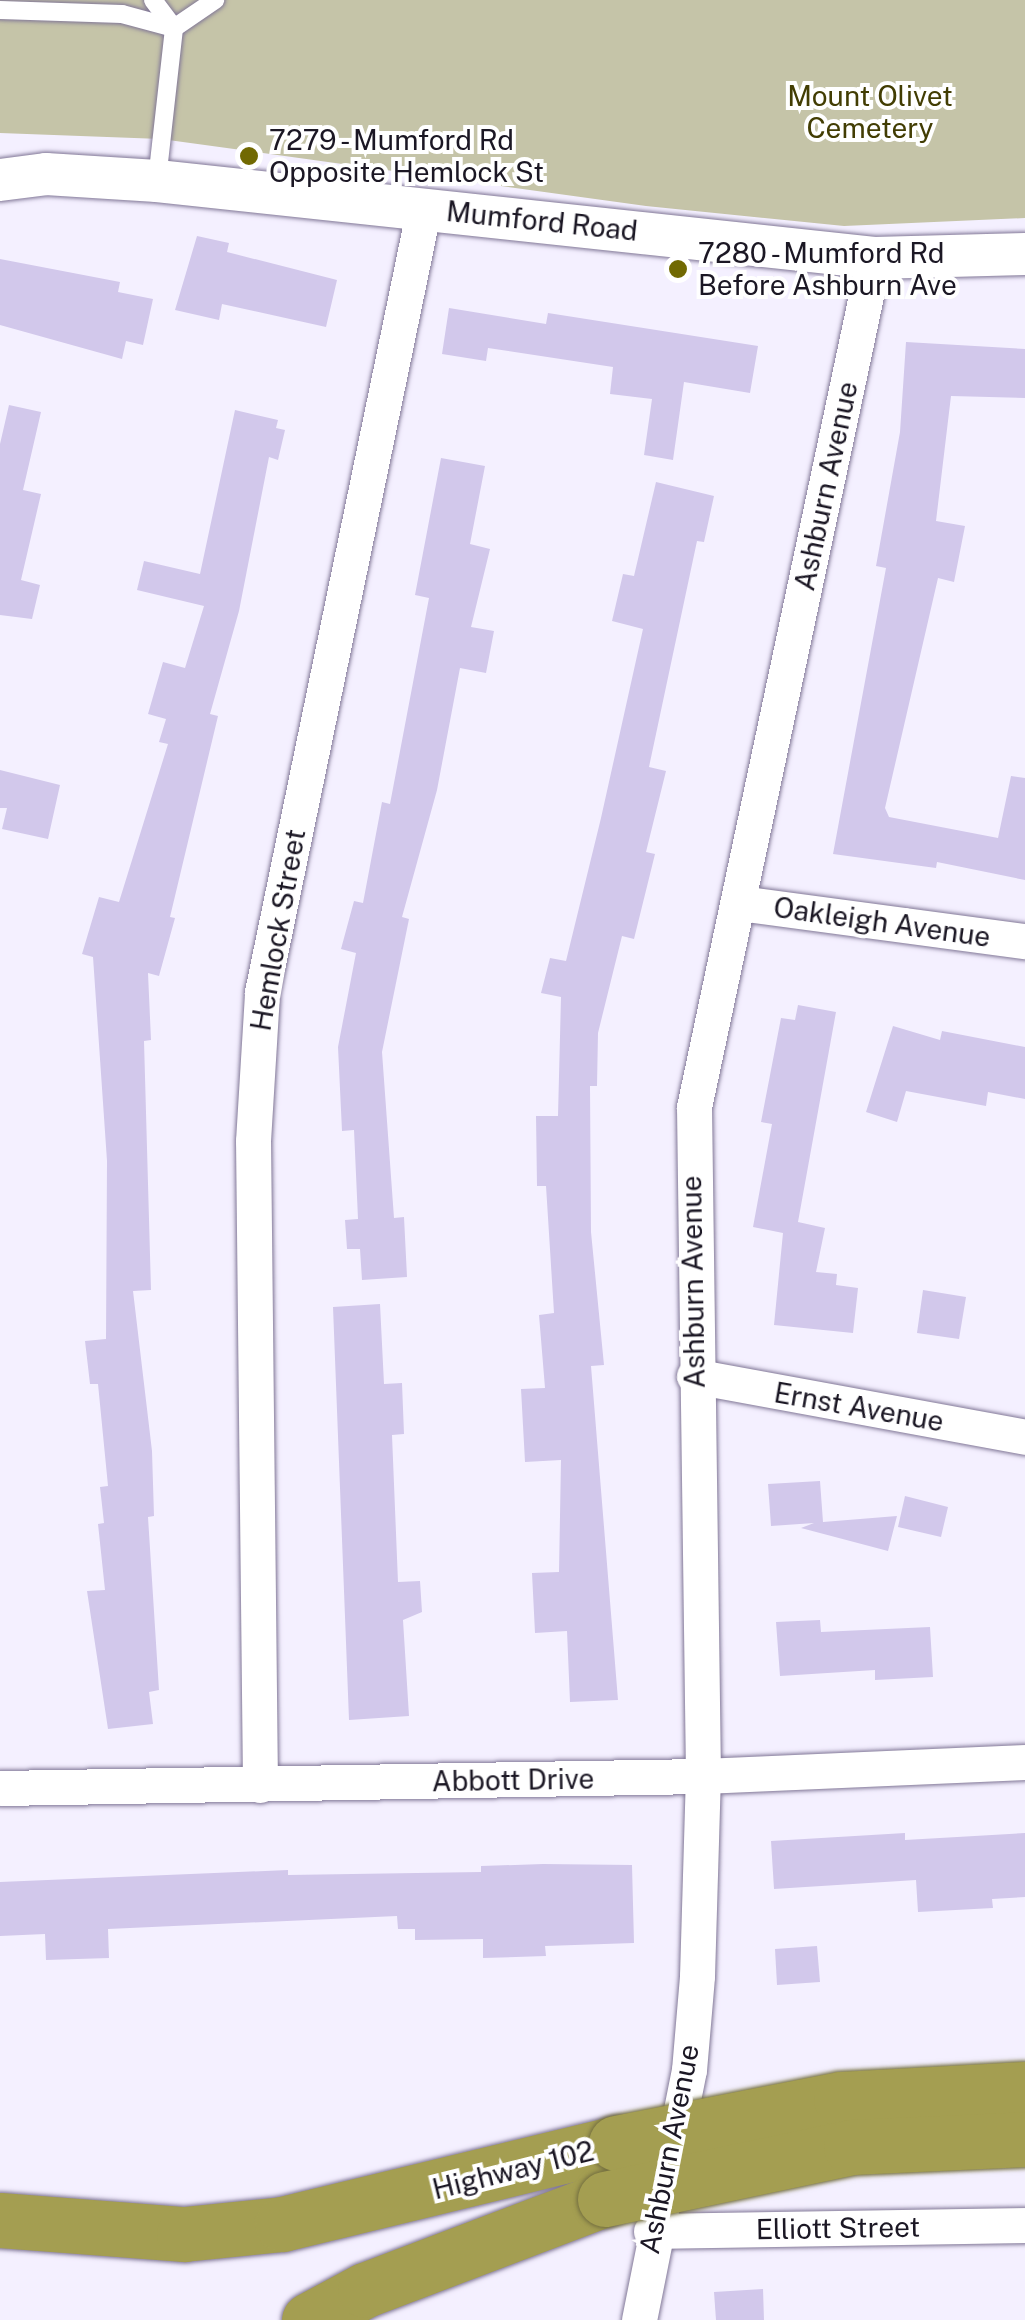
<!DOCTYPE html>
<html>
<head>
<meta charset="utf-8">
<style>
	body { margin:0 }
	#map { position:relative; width:1025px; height:2320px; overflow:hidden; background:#f4f0ff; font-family:"Public Sans",sans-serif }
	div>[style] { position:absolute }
	.green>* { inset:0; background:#c5c4a8 }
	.building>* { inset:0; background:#d2c8eb }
	.roads { filter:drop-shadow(0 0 2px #817797) drop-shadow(0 0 2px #817797) }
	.service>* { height:18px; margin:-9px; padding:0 9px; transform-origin:9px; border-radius:9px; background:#fff }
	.minor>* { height:35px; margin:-17.5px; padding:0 17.5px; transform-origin:17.5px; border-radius:17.5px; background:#fff }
	.tertiary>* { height:42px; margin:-21px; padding:0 21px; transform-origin:21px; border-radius:21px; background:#fff }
	.motorway>* { height:55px; margin:-27.5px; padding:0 27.5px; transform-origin:27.5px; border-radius:27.5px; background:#a49e51 }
	.bridges { filter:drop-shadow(0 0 2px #746f41) drop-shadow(0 0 2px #746f41) }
	.motorway-bridge>* { height:55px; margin:-27.5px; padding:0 27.5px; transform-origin:27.5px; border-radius:27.5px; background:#a49e51 }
	.dots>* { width:28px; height:28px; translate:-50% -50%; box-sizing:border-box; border:5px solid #fff; border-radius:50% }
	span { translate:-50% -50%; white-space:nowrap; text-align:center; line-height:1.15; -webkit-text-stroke:8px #fff; paint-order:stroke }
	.park-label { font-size:28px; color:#423d03 }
	.poi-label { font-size:28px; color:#1b1724 }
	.left { translate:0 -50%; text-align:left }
	.street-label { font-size:28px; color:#1b1724 }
</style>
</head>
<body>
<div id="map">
	<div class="green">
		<div style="clip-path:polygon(0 0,1025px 0,1025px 218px,844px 226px,646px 206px,161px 139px,0 133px)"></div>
	</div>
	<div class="building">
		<div style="clip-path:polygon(197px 236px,229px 243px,227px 252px,337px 280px,326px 327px,222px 304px,219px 320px,175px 310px)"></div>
		<div style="clip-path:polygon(0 259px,120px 282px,118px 292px,153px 299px,143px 345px,126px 341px,122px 359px,0 325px)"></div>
		<div style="clip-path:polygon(449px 308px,546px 324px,548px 313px,758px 346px,750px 393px,684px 382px,673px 460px,644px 455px,652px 399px,610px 394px,613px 367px,488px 348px,486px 361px,442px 354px)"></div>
		<div style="clip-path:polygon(906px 342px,1025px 349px,1025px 398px,951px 396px,936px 521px,965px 526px,954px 582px,938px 578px,885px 808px,889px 817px,998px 838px,1011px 776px,1025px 778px,1025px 880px,937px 862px,936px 868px,833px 854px,886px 568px,876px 566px,900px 432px)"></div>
		<div style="clip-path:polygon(9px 405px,41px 412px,23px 490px,41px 494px,21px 580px,40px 585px,32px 619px,0 615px,0 444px)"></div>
		<div style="clip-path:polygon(235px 410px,278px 420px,276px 428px,285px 430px,278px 460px,269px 457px,239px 611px,210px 714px,218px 716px,170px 917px,175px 918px,159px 976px,148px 973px,151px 1040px,144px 1041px,151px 1290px,133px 1291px,152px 1451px,154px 1516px,148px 1517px,159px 1690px,149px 1692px,153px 1724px,108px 1729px,87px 1591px,105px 1590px,98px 1524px,104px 1523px,100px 1487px,108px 1486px,98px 1384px,90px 1384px,85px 1341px,106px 1339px,107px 1161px,93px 957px,82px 954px,99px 897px,119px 902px,168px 744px,159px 742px,166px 719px,148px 714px,163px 662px,185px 668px,204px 606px,137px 590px,144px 561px,200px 574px)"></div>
		<div style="clip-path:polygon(441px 458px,485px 466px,470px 544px,490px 549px,471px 627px,494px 631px,486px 673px,460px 668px,437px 790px,402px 917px,409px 919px,382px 1052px,394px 1218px,404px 1217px,407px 1277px,362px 1280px,360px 1249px,347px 1249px,345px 1220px,358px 1219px,354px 1130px,342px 1131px,338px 1047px,356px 953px,341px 949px,354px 901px,363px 903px,382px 802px,390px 804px,429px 598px,415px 595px)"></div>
		<div style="clip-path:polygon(656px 482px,714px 496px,704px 542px,697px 541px,649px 767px,666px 771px,646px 852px,655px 854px,634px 939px,622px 936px,598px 1033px,597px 1086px,590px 1086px,591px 1232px,604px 1365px,591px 1366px,618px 1700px,570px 1702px,567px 1631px,535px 1633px,532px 1573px,559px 1572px,561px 1460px,525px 1462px,521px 1389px,545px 1388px,539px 1315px,554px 1313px,546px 1186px,537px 1186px,536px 1116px,558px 1116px,561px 997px,541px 993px,550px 958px,566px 961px,601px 818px,643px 629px,612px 621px,623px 574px,634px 576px)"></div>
		<div style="clip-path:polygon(0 770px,60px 785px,48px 839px,2px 829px,7px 808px,0 808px)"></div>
		<div style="clip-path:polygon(798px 1005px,836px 1012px,798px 1222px,825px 1228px,816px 1272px,837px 1274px,836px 1285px,858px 1288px,853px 1333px,774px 1325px,783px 1233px,753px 1227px,772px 1124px,761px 1122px,781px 1018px,795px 1020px)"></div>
		<div style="clip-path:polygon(893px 1026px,940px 1040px,942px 1031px,1025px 1047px,1025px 1099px,988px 1092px,986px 1106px,906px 1091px,897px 1122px,866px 1112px)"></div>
		<div style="clip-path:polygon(923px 1290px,966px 1297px,959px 1339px,917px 1333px)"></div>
		<div style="clip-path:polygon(380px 1304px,384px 1384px,402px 1383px,404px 1434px,392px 1435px,398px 1582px,420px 1581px,422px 1612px,403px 1620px,409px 1716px,349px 1720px,333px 1307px)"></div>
		<div style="clip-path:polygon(820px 1481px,823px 1522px,897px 1516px,888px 1551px,801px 1528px,814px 1523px,771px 1526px,768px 1484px)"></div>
		<div style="clip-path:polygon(905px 1496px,948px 1507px,941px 1537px,898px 1527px)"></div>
		<div style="clip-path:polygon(820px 1620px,821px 1632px,930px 1627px,933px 1677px,875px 1680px,875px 1670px,780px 1676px,776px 1622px)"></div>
		<div style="clip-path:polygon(905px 1833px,905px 1840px,1025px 1833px,1025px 1897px,992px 1899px,993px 1908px,918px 1912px,916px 1880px,774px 1889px,771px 1841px)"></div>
		<div style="clip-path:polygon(543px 1864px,632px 1865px,634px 1943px,545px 1946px,546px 1956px,483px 1958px,483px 1939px,415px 1940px,415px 1929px,398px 1929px,397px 1916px,108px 1929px,109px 1958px,46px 1960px,45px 1934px,0 1936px,0 1882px,288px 1870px,288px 1875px,481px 1872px,481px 1866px)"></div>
		<div style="clip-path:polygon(817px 1946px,820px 1982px,777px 1985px,775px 1949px)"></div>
		<div style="clip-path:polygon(763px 2289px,764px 2320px,716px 2320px,714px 2292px)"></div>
	</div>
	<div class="roads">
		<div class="service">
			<div style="left:153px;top:0;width:35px;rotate:53deg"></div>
			<div style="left:0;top:10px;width:122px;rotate:1.9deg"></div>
			<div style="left:122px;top:14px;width:54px;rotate:15.1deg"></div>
			<div style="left:157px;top:180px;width:153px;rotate:-83.6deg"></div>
			<div style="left:174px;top:28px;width:50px;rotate:-34.3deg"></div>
		</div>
		<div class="minor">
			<div style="left:739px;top:903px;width:289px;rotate:7.6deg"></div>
			<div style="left:694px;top:1376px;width:337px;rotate:10.4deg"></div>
			<div style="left:260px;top:1785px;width:644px;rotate:-90.62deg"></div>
			<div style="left:253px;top:1141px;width:149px;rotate:-86.5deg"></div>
			<div style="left:262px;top:992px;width:801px;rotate:-78.33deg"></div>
			<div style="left:0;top:1788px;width:703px;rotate:-0.98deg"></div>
			<div style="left:703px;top:1776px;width:322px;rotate:-2.5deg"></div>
			<div style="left:651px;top:2231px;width:374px;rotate:-0.9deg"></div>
			<div style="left:639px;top:2320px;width:255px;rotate:-78.7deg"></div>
			<div style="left:689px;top:2070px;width:94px;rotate:-85.1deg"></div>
			<div style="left:697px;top:1976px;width:200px;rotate:-88.3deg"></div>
			<div style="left:703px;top:1776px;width:669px;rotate:-90.77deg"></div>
			<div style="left:694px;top:1107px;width:868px;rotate:-78.03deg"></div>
		</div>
		<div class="tertiary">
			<div style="left:0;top:180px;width:46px;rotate:-7.4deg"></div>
			<div style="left:46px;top:174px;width:111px;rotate:3.6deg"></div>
			<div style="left:157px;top:181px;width:721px;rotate:6.13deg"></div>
			<div style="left:874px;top:258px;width:151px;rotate:-1.5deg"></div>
		</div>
		<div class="motorway">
			<div style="left:0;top:2220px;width:185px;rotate:4.4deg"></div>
			<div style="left:184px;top:2234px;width:99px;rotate:-5.8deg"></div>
			<div style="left:282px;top:2224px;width:344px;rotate:-13.6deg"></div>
			<div style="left:309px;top:2320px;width:64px;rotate:-28.2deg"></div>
			<div style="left:365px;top:2290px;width:257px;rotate:-20.8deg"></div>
		</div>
	</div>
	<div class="bridges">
		<div class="motorway-bridge">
			<div style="left:616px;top:2143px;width:229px;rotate:-11.1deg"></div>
			<div style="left:841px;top:2099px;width:184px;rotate:-3.1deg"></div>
			<div style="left:605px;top:2199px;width:251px;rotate:-11.9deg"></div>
			<div style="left:851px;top:2147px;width:174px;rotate:-2.6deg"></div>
		</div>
	</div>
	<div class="dots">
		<div style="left:249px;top:156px;background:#716902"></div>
		<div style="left:678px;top:269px;background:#716902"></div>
	</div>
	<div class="park-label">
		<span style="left:870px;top:112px">Mount Olivet<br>Cemetery</span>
	</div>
	<div class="poi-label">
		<span class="left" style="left:269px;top:156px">7279 - Mumford Rd<br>Opposite Hemlock St</span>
		<span class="left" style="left:698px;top:269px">7280 - Mumford Rd<br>Before Ashburn Ave</span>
	</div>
	<div class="street-label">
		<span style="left:542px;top:221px;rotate:6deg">Mumford Road</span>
		<span style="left:826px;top:486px;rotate:-78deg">Ashburn Avenue</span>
		<span style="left:882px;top:922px;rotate:8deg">Oakleigh Avenue</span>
		<span style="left:278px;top:930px;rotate:-80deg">Hemlock Street</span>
		<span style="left:693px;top:1282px;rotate:-91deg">Ashburn Avenue</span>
		<span style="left:859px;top:1407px;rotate:10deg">Ernst Avenue</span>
		<span style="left:513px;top:1780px;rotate:-1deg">Abbott Drive</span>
		<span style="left:669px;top:2149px;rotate:-79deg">Ashburn Avenue</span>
		<span style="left:513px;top:2170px;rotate:-14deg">Highway 102</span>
		<span style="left:838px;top:2228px;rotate:-1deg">Elliott Street</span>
	</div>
</div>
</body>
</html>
